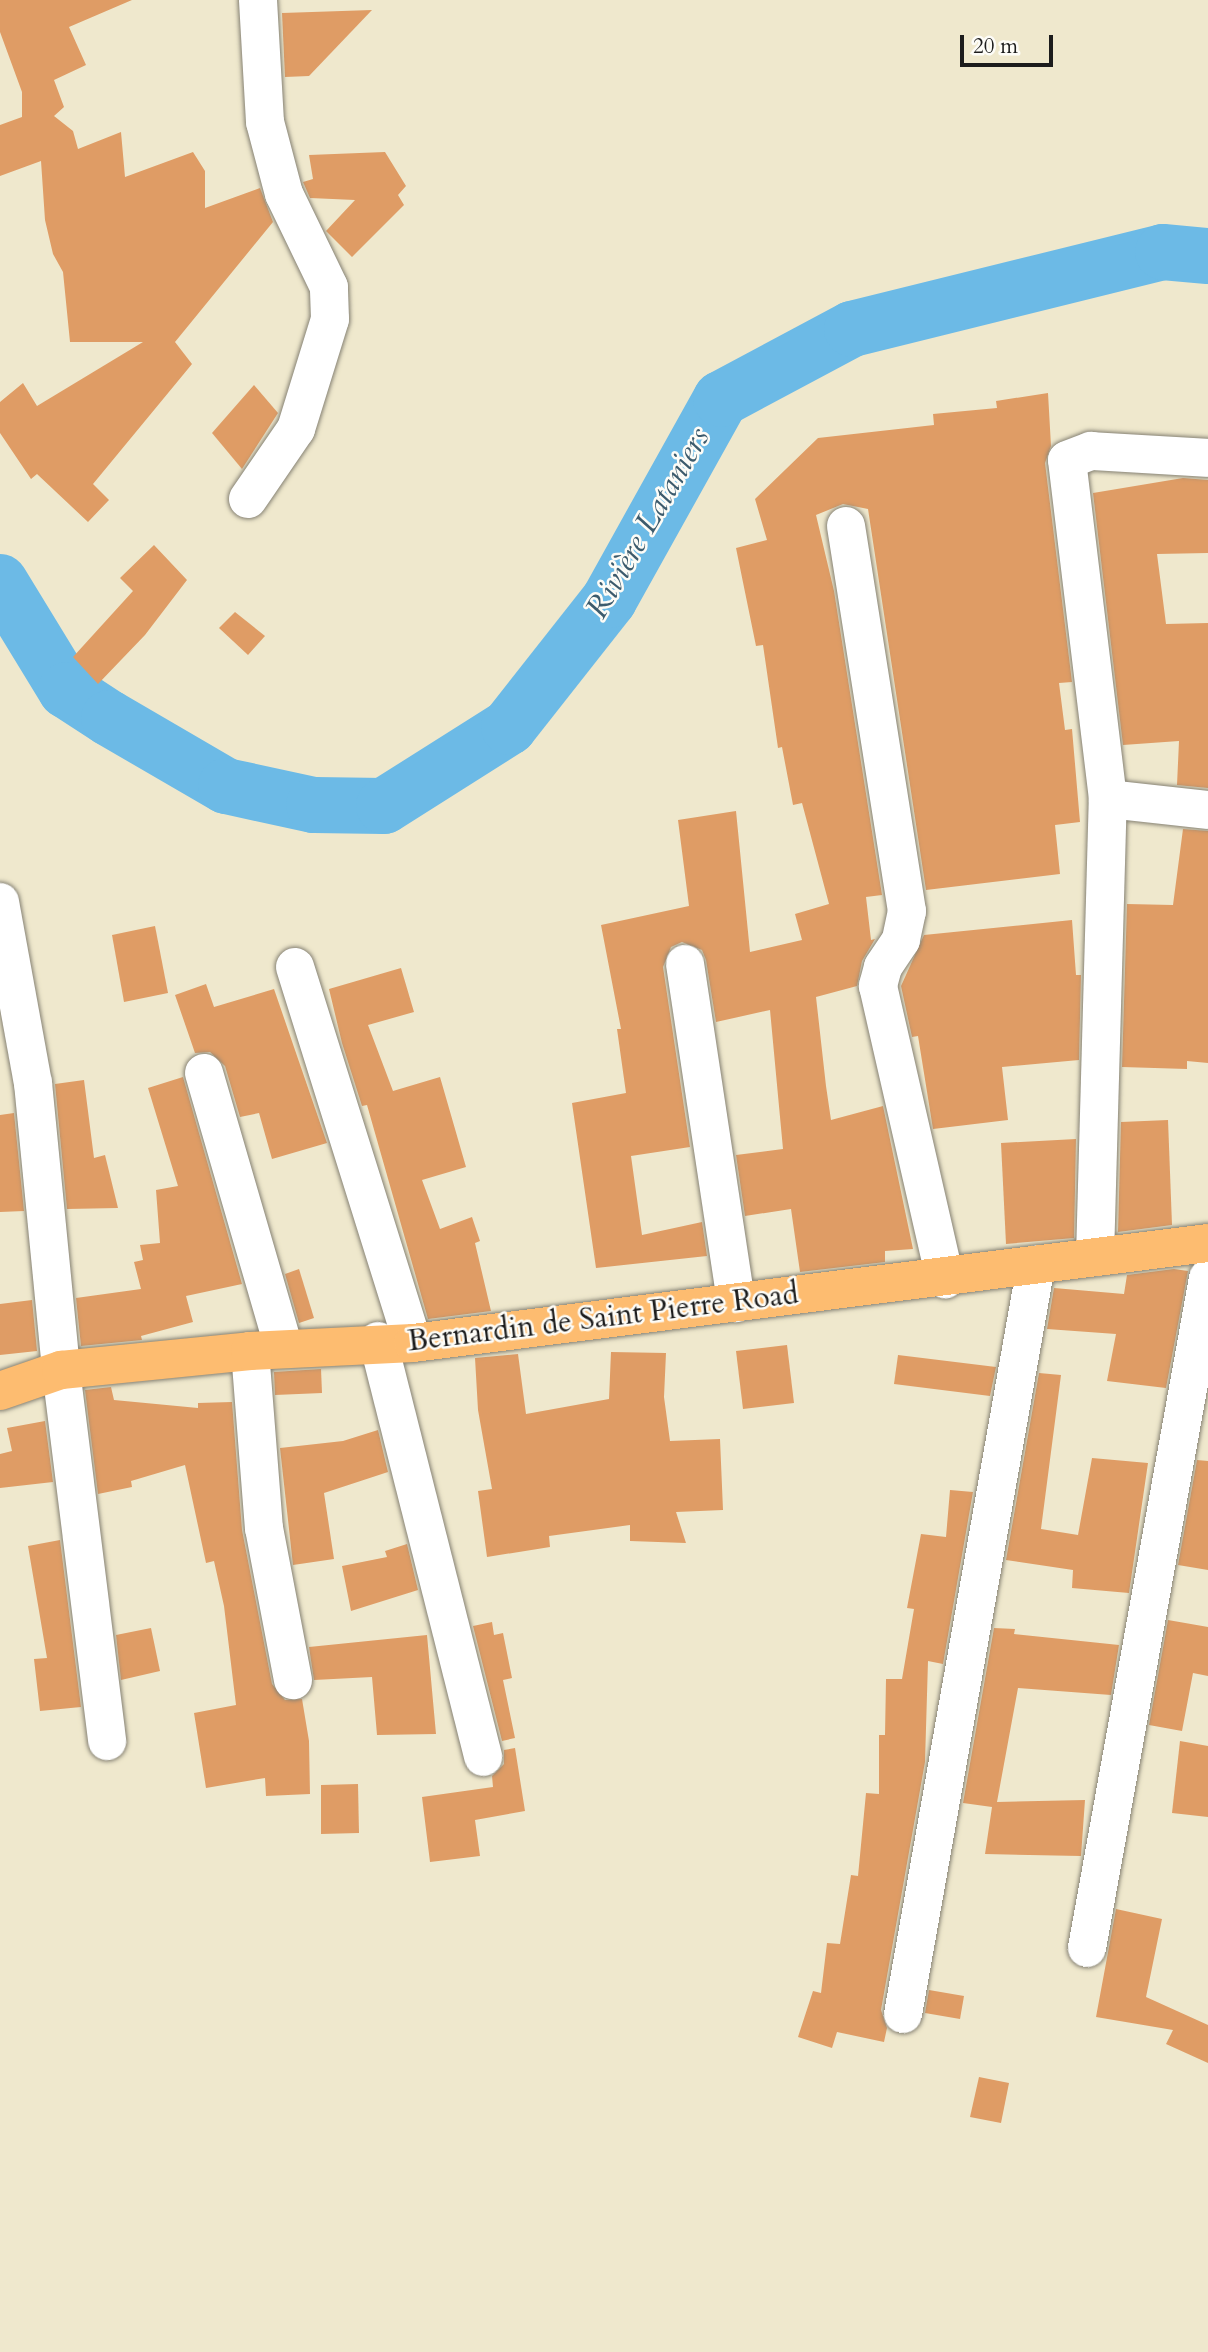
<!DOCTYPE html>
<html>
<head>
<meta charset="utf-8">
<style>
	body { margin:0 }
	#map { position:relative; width:1208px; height:2352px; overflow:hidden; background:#efe8cd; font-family:Cardo,serif }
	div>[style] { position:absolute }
	.river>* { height:56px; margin:-28px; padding:0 28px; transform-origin:28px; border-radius:28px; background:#6cbae6 }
	.building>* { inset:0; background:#df9c65 }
	.roads { filter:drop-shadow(0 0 2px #868274) drop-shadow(0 0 2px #868274) }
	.minor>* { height:38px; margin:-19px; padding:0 19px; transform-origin:19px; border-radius:19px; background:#fff }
	.major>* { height:38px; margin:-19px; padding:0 19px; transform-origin:19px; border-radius:19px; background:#fdbc70 }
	span { translate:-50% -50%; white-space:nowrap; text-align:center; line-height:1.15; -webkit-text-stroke:5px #fdfcf7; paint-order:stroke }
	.street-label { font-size:30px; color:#1c1c1c }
	.water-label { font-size:32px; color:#3c5b6d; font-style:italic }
	.scale { position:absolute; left:960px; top:35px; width:93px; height:32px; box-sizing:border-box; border:4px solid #1c1c1c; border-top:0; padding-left:9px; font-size:21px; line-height:24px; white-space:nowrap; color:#1c1c1c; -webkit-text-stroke:5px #fdfcf7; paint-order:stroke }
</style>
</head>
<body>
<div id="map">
	<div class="river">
		<div style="left:0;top:582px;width:127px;rotate:58.6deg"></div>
		<div style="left:66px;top:690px;width:51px;rotate:33.1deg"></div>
		<div style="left:109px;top:718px;width:135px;rotate:30.2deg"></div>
		<div style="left:226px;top:786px;width:90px;rotate:12.2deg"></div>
		<div style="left:314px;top:805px;width:70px;rotate:0.8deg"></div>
		<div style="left:384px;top:806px;width:148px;rotate:-32.3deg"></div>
		<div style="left:509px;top:727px;width:162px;rotate:-51.8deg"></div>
		<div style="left:609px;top:600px;width:230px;rotate:-60.9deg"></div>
		<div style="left:721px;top:399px;width:149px;rotate:-28.1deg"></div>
		<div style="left:852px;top:329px;width:320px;rotate:-13.9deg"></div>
		<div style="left:1163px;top:252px;width:45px;rotate:5.1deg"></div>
	</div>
	<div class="building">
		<div style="clip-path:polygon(0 0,132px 0,69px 27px,86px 65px,54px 80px,64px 107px,54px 116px,73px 131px,78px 149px,121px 132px,125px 177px,193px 152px,205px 171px,205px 208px,260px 188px,273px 222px,175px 342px,192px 364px,93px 484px,109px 500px,88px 522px,37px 474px,31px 479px,0 433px,0 402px,23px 383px,37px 406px,143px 342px,70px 342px,63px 272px,53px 254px,45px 220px,41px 161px,0 176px,0 125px,22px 117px,22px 92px,0 32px)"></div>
		<div style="clip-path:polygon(372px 10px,309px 76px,285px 77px,282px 13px)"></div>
		<div style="clip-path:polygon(385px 152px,406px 186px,398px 195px,404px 205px,352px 257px,326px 231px,355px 200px,310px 198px,303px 182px,313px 179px,309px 155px)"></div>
		<div style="clip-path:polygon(254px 385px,278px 413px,242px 469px,212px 433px)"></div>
		<div style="clip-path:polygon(1048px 393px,1051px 446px,1045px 463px,1072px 682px,1059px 683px,1065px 730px,1072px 729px,1080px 822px,1055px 825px,1060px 874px,926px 890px,868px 509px,843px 504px,816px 515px,834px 591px,882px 895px,866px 897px,871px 940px,875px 939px,862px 961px,857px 986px,816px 997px,826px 1086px,831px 1120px,883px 1106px,913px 1249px,885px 1251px,885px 1262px,800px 1272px,791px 1209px,745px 1216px,736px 1155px,783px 1149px,770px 1010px,716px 1022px,706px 960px,702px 950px,682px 942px,671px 947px,663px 967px,690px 1147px,631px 1156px,642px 1235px,702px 1222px,707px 1256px,596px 1268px,572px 1103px,626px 1093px,617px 1029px,621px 1029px,601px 925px,689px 906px,678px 820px,736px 811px,750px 952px,802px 940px,795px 914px,829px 904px,802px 803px,793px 805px,782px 747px,778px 748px,763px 645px,756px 646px,736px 548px,767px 540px,755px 499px,818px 438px,934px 425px,933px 414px,997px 408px,996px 401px)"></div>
		<div style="clip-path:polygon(1183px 478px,1208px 480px,1208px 553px,1157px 554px,1166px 624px,1208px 623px,1208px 788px,1177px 785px,1179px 741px,1123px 745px,1093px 493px)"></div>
		<div style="clip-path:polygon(154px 545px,187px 580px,145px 635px,98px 684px,73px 657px,133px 591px,120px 578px)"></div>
		<div style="clip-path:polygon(235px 612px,265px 636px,248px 655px,219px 628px)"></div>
		<div style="clip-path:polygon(1183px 829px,1208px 831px,1208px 1063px,1187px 1061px,1187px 1069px,1122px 1067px,1127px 904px,1173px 905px)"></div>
		<div style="clip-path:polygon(1072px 920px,1076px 975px,1081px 975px,1079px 1060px,1002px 1067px,1008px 1120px,933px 1129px,918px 1036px,912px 1037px,901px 986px,924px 935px)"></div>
		<div style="clip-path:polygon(155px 926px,168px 993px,124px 1002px,112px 935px)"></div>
		<div style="clip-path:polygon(401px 968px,414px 1012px,368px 1025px,393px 1091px,440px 1077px,466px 1167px,422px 1180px,440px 1229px,472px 1217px,480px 1241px,475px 1243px,491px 1311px,428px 1319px,367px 1105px,362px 1106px,342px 1043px,329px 989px)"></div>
		<div style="clip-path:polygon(206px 984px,214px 1007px,274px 989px,327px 1143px,272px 1159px,259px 1113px,240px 1117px,225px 1066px,210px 1052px,195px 1053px,175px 995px)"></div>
		<div style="clip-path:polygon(183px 1077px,242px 1284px,186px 1296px,193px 1322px,141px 1336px,142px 1340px,81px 1346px,76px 1298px,141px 1289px,134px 1262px,143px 1260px,140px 1245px,160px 1243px,156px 1190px,178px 1186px,148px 1088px)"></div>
		<div style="clip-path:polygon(84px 1080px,94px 1158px,105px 1155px,118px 1208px,67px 1209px,55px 1084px)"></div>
		<div style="clip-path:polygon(14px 1113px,24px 1211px,0 1212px,0 1115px)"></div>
		<div style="clip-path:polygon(1168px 1120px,1172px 1225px,1118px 1232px,1121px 1122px)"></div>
		<div style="clip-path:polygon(1076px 1139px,1074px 1238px,1006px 1244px,1001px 1143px)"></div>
		<div style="clip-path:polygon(299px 1269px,314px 1318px,299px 1323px,285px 1274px)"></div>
		<div style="clip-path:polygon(1174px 1269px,1188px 1271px,1166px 1388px,1107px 1381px,1116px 1334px,1047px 1329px,1054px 1288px,1124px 1294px,1127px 1275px)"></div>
		<div style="clip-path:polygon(32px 1300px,37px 1351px,0 1355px,0 1304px)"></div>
		<div style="clip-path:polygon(787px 1345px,794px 1403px,743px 1409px,736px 1351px)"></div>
		<div style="clip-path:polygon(611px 1352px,666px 1353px,664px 1397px,670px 1441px,720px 1439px,723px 1510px,676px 1512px,686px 1543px,630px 1541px,630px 1525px,549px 1536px,550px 1547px,487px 1557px,478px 1491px,492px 1489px,478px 1410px,475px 1358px,518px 1354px,526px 1414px,609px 1399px)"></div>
		<div style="clip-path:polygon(898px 1355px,996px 1367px,990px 1396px,894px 1384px)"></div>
		<div style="clip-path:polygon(321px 1369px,322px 1393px,275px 1395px,274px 1372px)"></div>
		<div style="clip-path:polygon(1039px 1373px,1061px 1375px,1041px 1529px,1078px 1535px,1092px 1458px,1148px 1463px,1129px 1593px,1072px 1588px,1073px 1570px,1006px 1560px)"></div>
		<div style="clip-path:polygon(111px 1387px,114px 1400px,198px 1408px,198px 1403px,232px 1402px,242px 1530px,272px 1684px,285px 1700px,302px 1699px,309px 1741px,310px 1794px,266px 1796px,265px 1778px,206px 1788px,194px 1713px,236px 1705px,224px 1606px,214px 1561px,206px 1563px,185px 1465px,131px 1481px,132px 1487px,98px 1494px,85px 1390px)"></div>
		<div style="clip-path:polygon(45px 1421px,53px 1482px,0 1488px,0 1454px,12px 1451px,7px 1428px)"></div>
		<div style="clip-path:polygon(378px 1430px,388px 1472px,324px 1493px,334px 1559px,293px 1565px,280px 1448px,343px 1441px)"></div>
		<div style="clip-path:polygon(1197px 1460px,1208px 1461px,1208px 1570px,1178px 1565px)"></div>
		<div style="clip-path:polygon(950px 1490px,973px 1492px,943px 1664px,928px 1661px,925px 1762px,881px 2010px,887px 2028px,884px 2042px,837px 2032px,832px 2048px,798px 2037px,813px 1991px,821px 1993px,827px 1943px,840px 1944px,851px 1875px,858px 1876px,866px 1793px,879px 1794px,879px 1735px,885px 1735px,886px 1679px,902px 1679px,914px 1609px,907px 1608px,921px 1534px,946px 1537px)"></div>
		<div style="clip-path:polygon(60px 1540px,81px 1707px,40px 1711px,34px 1659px,47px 1658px,28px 1546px)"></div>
		<div style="clip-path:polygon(407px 1544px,418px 1590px,351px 1611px,342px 1566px,387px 1557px,385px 1551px)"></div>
		<div style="clip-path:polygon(1168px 1620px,1208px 1627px,1208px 1676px,1193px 1673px,1182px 1731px,1149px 1725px)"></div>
		<div style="clip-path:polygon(492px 1622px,494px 1635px,503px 1633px,512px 1678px,503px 1680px,515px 1738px,502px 1741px,473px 1626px)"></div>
		<div style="clip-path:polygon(151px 1628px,160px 1671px,121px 1680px,116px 1635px)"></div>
		<div style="clip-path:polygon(994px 1628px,1015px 1629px,1014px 1634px,1119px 1645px,1111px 1695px,1018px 1688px,997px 1802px,1085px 1800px,1081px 1856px,985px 1854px,992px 1807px,963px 1803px)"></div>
		<div style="clip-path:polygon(427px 1635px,436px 1734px,377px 1735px,372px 1677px,314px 1680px,309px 1647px)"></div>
		<div style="clip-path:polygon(1180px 1741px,1208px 1746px,1208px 1817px,1172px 1813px)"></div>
		<div style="clip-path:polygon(515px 1748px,525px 1811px,475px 1820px,480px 1856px,430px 1862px,422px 1797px,493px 1787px,492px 1776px,504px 1764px,504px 1750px)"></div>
		<div style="clip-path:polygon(358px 1784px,359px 1833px,321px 1834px,321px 1785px)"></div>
		<div style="clip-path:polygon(1116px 1909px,1162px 1919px,1146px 1997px,1208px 2025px,1208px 2063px,1166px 2044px,1173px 2030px,1096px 2017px)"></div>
		<div style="clip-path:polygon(929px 1990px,964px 1996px,960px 2019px,925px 2013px)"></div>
		<div style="clip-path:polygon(979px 2077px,1009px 2083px,1001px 2123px,970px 2117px)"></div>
	</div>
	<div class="roads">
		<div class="minor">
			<div style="left:248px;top:499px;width:85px;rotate:-55.6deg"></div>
			<div style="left:296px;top:429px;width:115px;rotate:-72.8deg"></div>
			<div style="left:330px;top:319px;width:32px;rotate:-92deg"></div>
			<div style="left:329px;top:287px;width:103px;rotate:-115.8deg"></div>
			<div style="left:284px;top:194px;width:74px;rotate:-104.8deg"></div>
			<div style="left:265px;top:122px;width:122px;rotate:-93.3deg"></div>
			<div style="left:846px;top:526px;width:390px;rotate:81deg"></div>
			<div style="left:907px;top:911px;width:30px;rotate:102deg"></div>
			<div style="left:901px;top:940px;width:32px;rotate:124deg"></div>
			<div style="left:883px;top:967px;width:20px;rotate:105deg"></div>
			<div style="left:878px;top:986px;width:301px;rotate:77.1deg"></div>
			<div style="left:1108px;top:799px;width:101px;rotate:6.3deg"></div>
			<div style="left:0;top:902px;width:184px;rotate:79.7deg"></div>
			<div style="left:33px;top:1083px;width:288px;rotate:84.4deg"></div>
			<div style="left:61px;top:1370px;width:374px;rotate:82.9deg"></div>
			<div style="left:685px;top:964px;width:343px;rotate:81.4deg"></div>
			<div style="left:295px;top:967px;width:394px;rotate:72.6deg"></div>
			<div style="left:204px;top:1073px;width:287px;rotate:73.8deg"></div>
			<div style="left:1095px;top:1257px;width:458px;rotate:-88.4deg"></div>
			<div style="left:1108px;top:799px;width:341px;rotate:-96.9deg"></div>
			<div style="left:1067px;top:460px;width:26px;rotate:-21deg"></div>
			<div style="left:1091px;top:451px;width:117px;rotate:3.4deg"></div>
			<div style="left:378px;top:1341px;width:429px;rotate:75.8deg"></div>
			<div style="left:250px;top:1351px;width:178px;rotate:85.5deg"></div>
			<div style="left:264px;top:1528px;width:155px;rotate:79.2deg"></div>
			<div style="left:1087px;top:1948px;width:681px;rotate:-79.76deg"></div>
			<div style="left:903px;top:2014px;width:761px;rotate:-79.93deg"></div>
		</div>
		<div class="major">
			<div style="left:0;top:1391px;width:65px;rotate:-19deg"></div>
			<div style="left:61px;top:1370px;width:190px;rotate:-5.7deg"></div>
			<div style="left:250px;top:1351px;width:163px;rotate:-2.8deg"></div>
			<div style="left:413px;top:1343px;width:801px;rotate:-7.17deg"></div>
		</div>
	</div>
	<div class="street-label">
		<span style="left:603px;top:1318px;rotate:-7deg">Bernardin de Saint Pierre Road</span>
	</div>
	<div class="water-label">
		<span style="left:648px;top:523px;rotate:-60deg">Rivière Lataniers</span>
	</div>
	<div class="scale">20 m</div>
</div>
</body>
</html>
